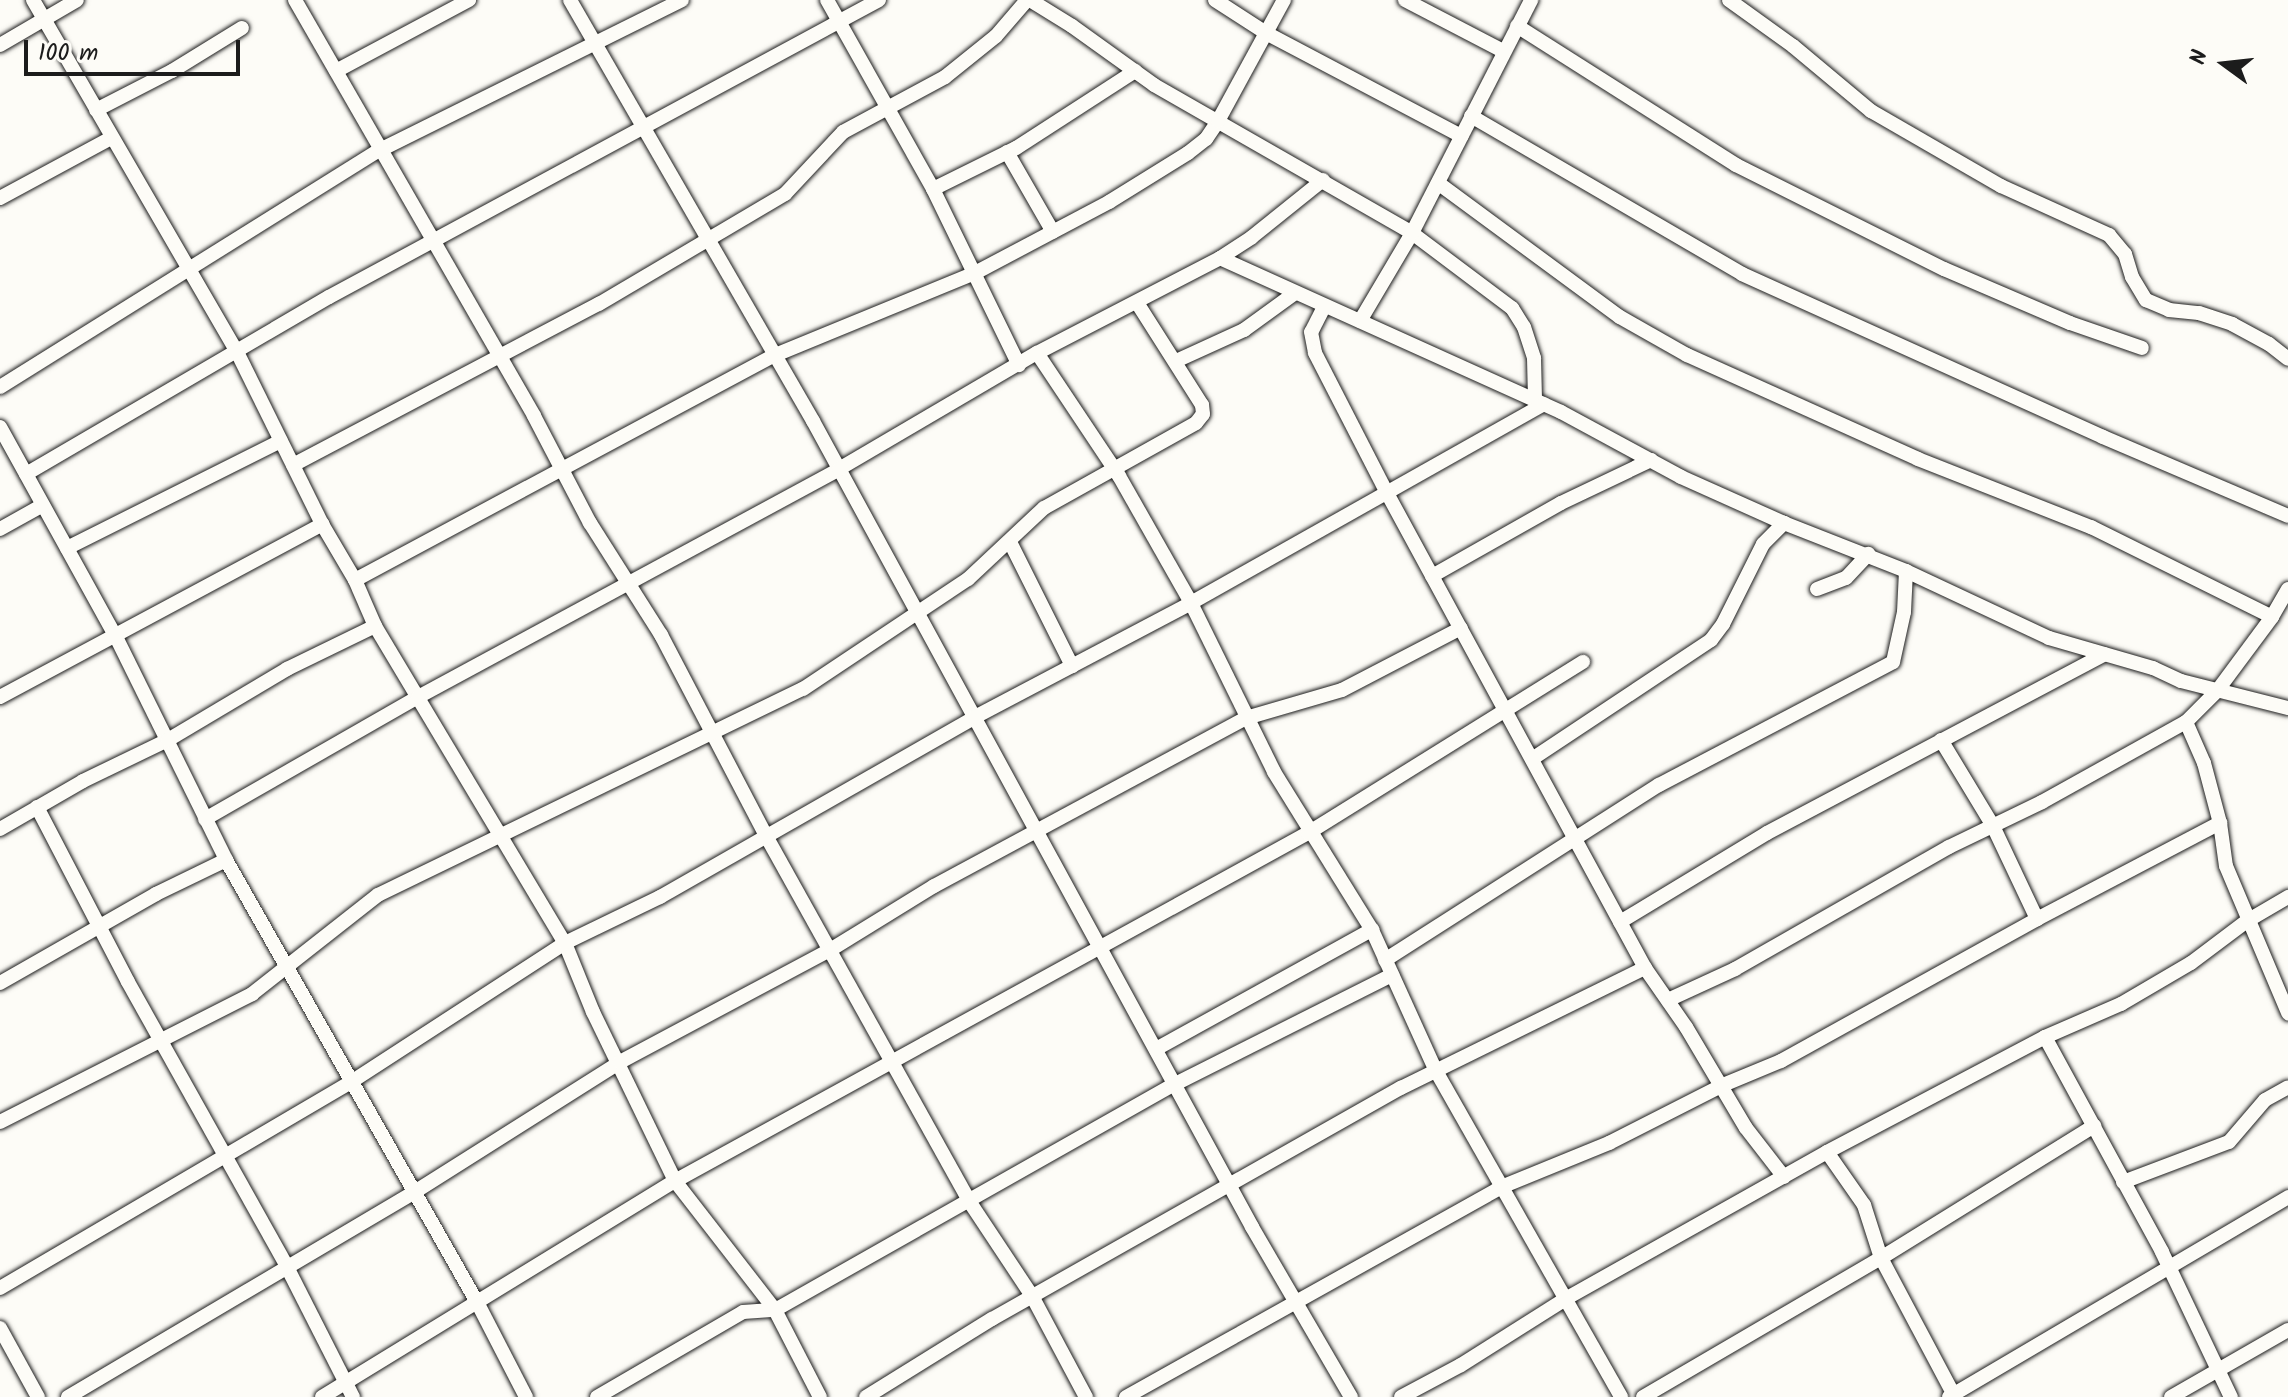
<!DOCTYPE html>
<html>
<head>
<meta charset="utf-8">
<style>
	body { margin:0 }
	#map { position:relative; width:2288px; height:1397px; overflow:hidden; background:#fdfcf7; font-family:Kalam,sans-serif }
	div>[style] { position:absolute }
	.roads { filter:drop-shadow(0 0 2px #1c1c1c) drop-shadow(0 0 2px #1c1c1c) }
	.minor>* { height:14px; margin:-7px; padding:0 7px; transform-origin:7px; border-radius:7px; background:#fdfcf7 }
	span { translate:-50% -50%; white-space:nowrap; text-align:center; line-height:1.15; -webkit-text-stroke:7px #fdfcf7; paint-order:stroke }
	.north { position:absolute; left:2184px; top:24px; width:80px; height:80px; -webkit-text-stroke:6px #fdfcf7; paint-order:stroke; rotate:285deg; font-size:22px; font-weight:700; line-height:32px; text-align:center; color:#1c1c1c }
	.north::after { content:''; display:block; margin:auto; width:28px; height:36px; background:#1c1c1c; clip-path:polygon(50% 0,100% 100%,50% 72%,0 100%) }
	.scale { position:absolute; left:24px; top:40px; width:216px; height:36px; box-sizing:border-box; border:4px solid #1c1c1c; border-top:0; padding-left:10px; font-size:24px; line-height:28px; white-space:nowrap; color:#1c1c1c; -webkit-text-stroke:6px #fdfcf7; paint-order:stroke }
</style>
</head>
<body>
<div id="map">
	<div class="roads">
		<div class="minor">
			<div style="left:33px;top:0;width:405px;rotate:59.9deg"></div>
			<div style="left:236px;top:350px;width:194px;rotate:63.7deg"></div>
			<div style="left:322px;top:524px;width:65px;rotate:59.5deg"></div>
			<div style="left:355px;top:580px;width:50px;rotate:66.5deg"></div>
			<div style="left:375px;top:626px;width:370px;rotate:59.1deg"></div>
			<div style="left:565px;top:943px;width:74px;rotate:67.9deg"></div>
			<div style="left:593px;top:1012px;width:188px;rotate:64.1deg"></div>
			<div style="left:675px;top:1181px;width:163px;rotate:52.2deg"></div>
			<div style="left:775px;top:1310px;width:98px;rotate:62.7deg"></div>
			<div style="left:295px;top:0;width:480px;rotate:60.1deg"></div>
			<div style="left:534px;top:416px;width:121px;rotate:62.4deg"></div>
			<div style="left:590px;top:523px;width:133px;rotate:57.6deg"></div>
			<div style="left:661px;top:635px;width:225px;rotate:62.4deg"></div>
			<div style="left:765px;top:834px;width:420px;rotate:60.9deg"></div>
			<div style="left:969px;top:1201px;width:114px;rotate:56.4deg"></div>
			<div style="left:1032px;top:1296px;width:115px;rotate:61.9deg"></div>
			<div style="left:570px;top:0;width:486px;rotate:60deg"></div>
			<div style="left:813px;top:421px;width:918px;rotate:61.42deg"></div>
			<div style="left:1252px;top:1227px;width:197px;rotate:59.8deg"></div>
			<div style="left:827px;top:0;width:217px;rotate:60.7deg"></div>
			<div style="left:933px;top:189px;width:196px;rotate:64deg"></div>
			<div style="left:1030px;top:0;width:49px;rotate:31.8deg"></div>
			<div style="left:1072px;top:26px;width:101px;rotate:35.7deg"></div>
			<div style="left:1154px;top:85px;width:297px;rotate:29.8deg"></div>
			<div style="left:1412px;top:233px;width:125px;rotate:36.9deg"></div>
			<div style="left:1512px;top:308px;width:22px;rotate:58deg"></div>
			<div style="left:1524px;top:327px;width:33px;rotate:72deg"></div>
			<div style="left:1534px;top:358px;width:42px;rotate:88.6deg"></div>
			<div style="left:1215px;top:0;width:61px;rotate:32.9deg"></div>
			<div style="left:1266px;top:33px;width:221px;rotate:27.8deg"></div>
			<div style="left:1405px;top:0;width:110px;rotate:27.5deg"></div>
			<div style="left:1729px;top:0;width:79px;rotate:35.7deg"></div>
			<div style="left:1793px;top:46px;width:102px;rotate:39.8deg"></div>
			<div style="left:1871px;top:111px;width:150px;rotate:30deg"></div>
			<div style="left:2001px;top:186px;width:119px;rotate:24.4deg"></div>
			<div style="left:2109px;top:235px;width:25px;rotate:50deg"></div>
			<div style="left:2125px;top:254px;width:24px;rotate:73deg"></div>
			<div style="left:2132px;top:277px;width:27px;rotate:59deg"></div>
			<div style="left:2146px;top:300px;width:25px;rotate:23deg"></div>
			<div style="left:2169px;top:310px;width:30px;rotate:6deg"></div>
			<div style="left:2199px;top:313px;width:35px;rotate:18deg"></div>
			<div style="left:2232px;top:324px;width:42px;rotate:28.4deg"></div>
			<div style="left:2269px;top:344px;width:24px;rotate:38deg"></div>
			<div style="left:1517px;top:26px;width:259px;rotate:32.4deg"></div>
			<div style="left:1736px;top:165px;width:233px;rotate:26.6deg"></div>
			<div style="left:1944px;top:269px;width:137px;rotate:23.2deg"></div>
			<div style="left:2070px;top:323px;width:76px;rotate:19.1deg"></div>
			<div style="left:0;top:45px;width:89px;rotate:-30.3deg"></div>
			<div style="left:336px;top:71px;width:151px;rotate:-28.1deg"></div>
			<div style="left:96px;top:110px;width:85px;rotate:-27.2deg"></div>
			<div style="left:172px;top:71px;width:82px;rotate:-31.6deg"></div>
			<div style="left:1471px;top:116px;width:314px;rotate:30.2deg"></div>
			<div style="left:1742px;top:274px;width:396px;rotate:24.3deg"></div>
			<div style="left:2103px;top:437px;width:201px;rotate:23.1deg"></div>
			<div style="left:1007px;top:152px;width:92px;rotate:60.1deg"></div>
			<div style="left:1438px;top:183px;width:226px;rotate:36.4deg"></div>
			<div style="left:1620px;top:317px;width:77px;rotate:29.6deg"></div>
			<div style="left:1687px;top:355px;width:253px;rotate:24.2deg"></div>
			<div style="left:1918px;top:459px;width:186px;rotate:21.5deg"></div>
			<div style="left:2091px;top:527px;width:202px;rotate:26.4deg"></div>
			<div style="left:933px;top:189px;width:93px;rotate:-26.3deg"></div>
			<div style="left:1016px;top:148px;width:142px;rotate:-32.9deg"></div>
			<div style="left:0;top:198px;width:126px;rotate:-28.4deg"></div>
			<div style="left:1220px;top:258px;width:374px;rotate:24.3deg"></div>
			<div style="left:1561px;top:412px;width:136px;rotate:28.4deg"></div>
			<div style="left:1681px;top:477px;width:113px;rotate:24.1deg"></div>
			<div style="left:1784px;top:523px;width:131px;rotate:21.5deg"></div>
			<div style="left:1906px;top:571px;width:158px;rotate:25.1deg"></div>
			<div style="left:2049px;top:638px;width:108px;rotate:16.1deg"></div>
			<div style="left:2153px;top:668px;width:31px;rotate:25deg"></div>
			<div style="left:2181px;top:681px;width:110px;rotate:14.2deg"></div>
			<div style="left:1324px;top:307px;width:28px;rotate:117deg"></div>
			<div style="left:1311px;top:332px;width:21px;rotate:79deg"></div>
			<div style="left:1315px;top:353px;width:157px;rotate:62.8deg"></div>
			<div style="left:1387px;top:493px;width:541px;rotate:61.49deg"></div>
			<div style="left:1645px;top:968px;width:72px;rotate:55.2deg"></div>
			<div style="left:1686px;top:1027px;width:117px;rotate:59.3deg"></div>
			<div style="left:1746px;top:1128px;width:62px;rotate:52.2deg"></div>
			<div style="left:1360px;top:321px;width:102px;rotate:-59.4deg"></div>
			<div style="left:1412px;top:233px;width:262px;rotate:-62.9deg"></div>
			<div style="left:1037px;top:353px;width:148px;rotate:56.3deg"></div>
			<div style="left:1119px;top:476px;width:146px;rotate:60.4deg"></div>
			<div style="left:1191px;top:603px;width:188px;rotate:63.8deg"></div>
			<div style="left:1274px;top:772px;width:186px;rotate:58.2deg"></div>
			<div style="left:1372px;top:930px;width:155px;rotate:65.6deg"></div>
			<div style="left:1436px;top:1071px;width:375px;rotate:60.4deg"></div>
			<div style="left:1176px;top:361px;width:75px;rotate:-24.5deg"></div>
			<div style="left:1244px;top:330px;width:63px;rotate:-36deg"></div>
			<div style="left:0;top:387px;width:448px;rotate:-32deg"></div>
			<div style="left:380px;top:150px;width:337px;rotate:-26.4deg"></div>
			<div style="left:0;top:427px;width:240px;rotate:61.1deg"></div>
			<div style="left:116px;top:637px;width:249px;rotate:63.7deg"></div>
			<div style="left:226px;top:860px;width:511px;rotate:60.42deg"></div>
			<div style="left:478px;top:1304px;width:105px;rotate:62.7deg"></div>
			<div style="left:293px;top:465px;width:346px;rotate:-27.8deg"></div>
			<div style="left:599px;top:304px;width:216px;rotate:-30.6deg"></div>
			<div style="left:785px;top:194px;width:85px;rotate:-46.9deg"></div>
			<div style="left:843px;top:132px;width:116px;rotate:-28.3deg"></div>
			<div style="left:945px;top:77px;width:65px;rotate:-38.8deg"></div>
			<div style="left:996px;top:36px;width:48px;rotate:-49.3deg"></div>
			<div style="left:26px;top:474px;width:351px;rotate:-30.3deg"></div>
			<div style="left:329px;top:297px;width:625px;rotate:-28.37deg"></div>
			<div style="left:0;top:529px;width:49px;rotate:-29.2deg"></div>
			<div style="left:1010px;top:542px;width:139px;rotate:63.4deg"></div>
			<div style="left:67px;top:548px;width:239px;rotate:-26.6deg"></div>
			<div style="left:1432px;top:576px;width:148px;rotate:-29.5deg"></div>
			<div style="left:1561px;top:503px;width:100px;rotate:-25.5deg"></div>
			<div style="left:355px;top:580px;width:476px;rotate:-28.2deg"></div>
			<div style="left:775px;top:355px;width:216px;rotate:-22.3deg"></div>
			<div style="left:975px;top:273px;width:152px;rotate:-27.9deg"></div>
			<div style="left:1109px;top:202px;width:93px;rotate:-31.8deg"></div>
			<div style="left:1188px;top:153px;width:23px;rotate:-38deg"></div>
			<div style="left:1206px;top:139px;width:22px;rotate:-56deg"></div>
			<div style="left:1218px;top:121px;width:138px;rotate:-61.4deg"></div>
			<div style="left:1817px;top:589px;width:31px;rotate:-21deg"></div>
			<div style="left:1846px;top:578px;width:33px;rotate:-47deg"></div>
			<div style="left:2288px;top:589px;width:32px;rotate:120deg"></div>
			<div style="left:2272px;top:617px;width:92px;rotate:126.6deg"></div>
			<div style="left:2217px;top:691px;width:44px;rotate:135deg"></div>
			<div style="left:2186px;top:722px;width:45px;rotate:66.3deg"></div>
			<div style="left:2204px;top:763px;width:62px;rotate:75.1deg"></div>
			<div style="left:2220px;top:823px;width:43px;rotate:82.1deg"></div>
			<div style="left:2226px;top:866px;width:160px;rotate:67.1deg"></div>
			<div style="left:0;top:697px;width:366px;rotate:-28.2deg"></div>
			<div style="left:1941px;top:740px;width:100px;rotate:58.8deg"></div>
			<div style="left:1993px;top:826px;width:103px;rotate:64.7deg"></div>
			<div style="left:1532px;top:759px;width:215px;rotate:-33.6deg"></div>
			<div style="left:1711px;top:640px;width:20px;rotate:-53deg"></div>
			<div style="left:1723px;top:624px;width:89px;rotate:-63.4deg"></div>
			<div style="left:1763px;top:544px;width:30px;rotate:-45deg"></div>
			<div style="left:37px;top:807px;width:197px;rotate:62.5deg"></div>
			<div style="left:128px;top:982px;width:326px;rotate:60.8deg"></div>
			<div style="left:287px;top:1267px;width:146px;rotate:63.1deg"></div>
			<div style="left:205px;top:819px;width:245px;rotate:-29.8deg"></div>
			<div style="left:418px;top:697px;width:479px;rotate:-28.4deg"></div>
			<div style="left:839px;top:469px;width:229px;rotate:-30.4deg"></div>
			<div style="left:1037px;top:353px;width:206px;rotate:-27.4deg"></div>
			<div style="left:1220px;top:258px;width:38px;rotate:-33deg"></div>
			<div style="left:1252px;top:237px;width:91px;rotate:-38.8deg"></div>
			<div style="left:0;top:829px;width:96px;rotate:-30deg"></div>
			<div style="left:83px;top:781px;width:94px;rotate:-25.8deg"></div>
			<div style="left:168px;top:740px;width:139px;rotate:-30.8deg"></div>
			<div style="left:287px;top:669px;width:98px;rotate:-26deg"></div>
			<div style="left:1620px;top:922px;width:172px;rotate:-31.2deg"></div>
			<div style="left:1767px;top:833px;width:382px;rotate:-27.9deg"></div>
			<div style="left:1385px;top:960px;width:325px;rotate:-32.6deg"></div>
			<div style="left:1659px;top:785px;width:264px;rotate:-27.7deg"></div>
			<div style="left:1893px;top:662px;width:51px;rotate:-77.6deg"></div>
			<div style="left:1904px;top:612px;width:41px;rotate:-87.2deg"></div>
			<div style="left:0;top:983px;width:180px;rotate:-29.7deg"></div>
			<div style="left:156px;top:894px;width:78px;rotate:-25.9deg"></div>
			<div style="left:1668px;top:1000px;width:74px;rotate:-24.8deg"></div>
			<div style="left:1735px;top:969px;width:246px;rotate:-29.7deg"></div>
			<div style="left:1949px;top:847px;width:103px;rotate:-25.8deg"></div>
			<div style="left:2042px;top:802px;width:165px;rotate:-29.1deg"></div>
			<div style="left:2045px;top:1037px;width:245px;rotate:61.4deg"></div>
			<div style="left:2162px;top:1252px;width:161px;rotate:64.6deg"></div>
			<div style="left:1156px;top:1049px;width:247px;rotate:-28.9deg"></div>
			<div style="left:0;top:1122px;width:283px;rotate:-26.9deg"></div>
			<div style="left:252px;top:994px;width:160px;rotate:-38.2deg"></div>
			<div style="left:378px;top:895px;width:472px;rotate:-25.9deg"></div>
			<div style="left:803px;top:689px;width:198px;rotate:-33.7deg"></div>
			<div style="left:968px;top:579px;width:104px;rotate:-43.1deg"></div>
			<div style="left:1044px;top:508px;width:174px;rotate:-29.2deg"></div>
			<div style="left:1196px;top:423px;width:11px;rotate:-52deg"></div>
			<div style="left:1203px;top:414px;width:9px;rotate:-96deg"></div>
			<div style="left:1202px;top:405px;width:120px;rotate:-122.4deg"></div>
			<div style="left:1827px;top:1152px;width:65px;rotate:55.1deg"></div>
			<div style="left:1864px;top:1205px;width:56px;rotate:72.2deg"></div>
			<div style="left:1881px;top:1258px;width:157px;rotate:62deg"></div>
			<div style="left:2123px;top:1182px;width:113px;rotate:-20.7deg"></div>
			<div style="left:2229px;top:1142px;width:55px;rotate:-49.4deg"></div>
			<div style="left:2265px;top:1100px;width:26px;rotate:-29deg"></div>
			<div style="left:0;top:1288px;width:407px;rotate:-30.4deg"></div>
			<div style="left:351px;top:1082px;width:255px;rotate:-33deg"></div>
			<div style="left:565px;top:943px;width:106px;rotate:-25.8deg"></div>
			<div style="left:660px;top:897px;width:363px;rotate:-29.7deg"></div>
			<div style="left:975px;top:717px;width:244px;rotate:-27.8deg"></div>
			<div style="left:1191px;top:603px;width:405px;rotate:-29.4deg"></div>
			<div style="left:0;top:1328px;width:79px;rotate:61.2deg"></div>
			<div style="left:68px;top:1397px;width:401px;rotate:-30.6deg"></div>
			<div style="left:413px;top:1193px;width:245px;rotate:-32.3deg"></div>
			<div style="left:620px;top:1062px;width:238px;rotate:-28.1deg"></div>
			<div style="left:830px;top:950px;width:122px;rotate:-31.6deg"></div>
			<div style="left:934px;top:886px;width:354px;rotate:-28.3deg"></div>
			<div style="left:1246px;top:718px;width:100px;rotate:-16.3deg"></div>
			<div style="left:1342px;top:690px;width:134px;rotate:-27.5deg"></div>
			<div style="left:322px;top:1397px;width:414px;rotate:-31.5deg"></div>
			<div style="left:675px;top:1181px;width:722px;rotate:-28.8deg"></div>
			<div style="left:1308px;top:833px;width:324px;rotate:-31.9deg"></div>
			<div style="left:597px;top:1397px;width:169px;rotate:-30.2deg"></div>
			<div style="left:743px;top:1312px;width:32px;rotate:-4deg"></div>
			<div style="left:775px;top:1310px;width:459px;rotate:-29.5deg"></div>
			<div style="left:1175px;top:1084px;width:243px;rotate:-26.7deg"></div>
			<div style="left:866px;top:1397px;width:148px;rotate:-31.8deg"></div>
			<div style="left:992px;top:1319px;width:470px;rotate:-29.5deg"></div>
			<div style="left:1401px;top:1088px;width:272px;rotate:-26.2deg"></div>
			<div style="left:1126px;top:1397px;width:430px;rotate:-29.2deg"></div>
			<div style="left:1501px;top:1187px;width:117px;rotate:-22.2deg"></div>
			<div style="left:1609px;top:1143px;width:128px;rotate:-27deg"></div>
			<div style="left:1723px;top:1085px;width:63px;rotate:-22.5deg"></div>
			<div style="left:1781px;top:1061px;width:293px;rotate:-29deg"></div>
			<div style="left:2037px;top:919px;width:207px;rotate:-27.7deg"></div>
			<div style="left:1401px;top:1397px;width:68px;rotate:-28.1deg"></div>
			<div style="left:1461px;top:1365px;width:125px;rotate:-32.3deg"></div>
			<div style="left:1567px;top:1298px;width:298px;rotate:-29.3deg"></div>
			<div style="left:1827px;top:1152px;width:246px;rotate:-27.8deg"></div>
			<div style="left:2045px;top:1037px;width:83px;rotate:-23.5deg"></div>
			<div style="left:2121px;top:1004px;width:81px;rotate:-30.4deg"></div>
			<div style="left:2191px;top:963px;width:70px;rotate:-36.9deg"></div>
			<div style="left:2247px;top:921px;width:48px;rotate:-30.3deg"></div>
			<div style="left:1643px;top:1397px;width:276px;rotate:-30.3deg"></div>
			<div style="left:1881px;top:1258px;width:251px;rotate:-31.8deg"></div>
			<div style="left:1949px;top:1397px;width:394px;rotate:-30.5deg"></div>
			<div style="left:2171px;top:1397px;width:135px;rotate:-29.8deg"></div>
		</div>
	</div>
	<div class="north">N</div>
	<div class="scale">100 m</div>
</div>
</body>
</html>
